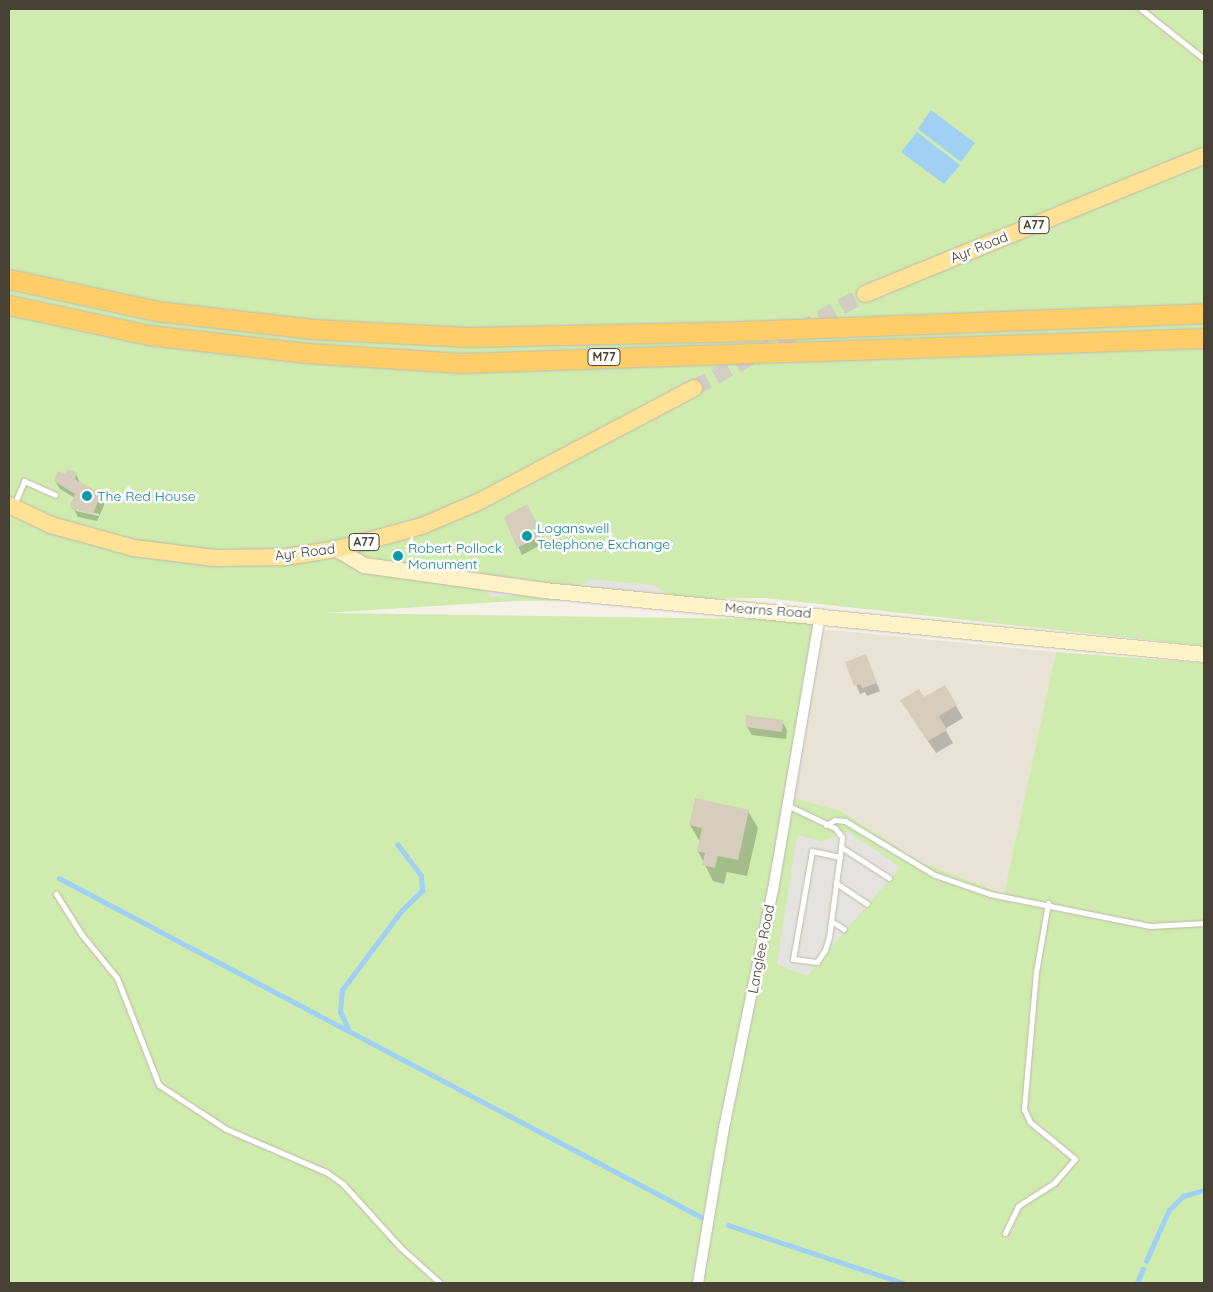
<!DOCTYPE html>
<html>
<head>
<meta charset="utf-8">
<style>
	body { margin:0 }
	#map { position:relative; width:1213px; height:1292px; overflow:hidden; background:#f5f1e7; font-family:Quicksand,sans-serif }
	div>[style] { position:absolute }
	.residential>* { inset:0; background:#e9e3d5 }
	.green>* { inset:0; background:#cfebae }
	.parking>* { inset:0; background:#e5e3df }
	.water>* { inset:0; background:#a0d1f5 }
	.shadow>* { inset:0; background:#0003 }
	.stream>* { height:4.5px; margin:-2.25px; padding:0 2.25px; transform-origin:2.25px; border-radius:2.25px; background:#a0d1f5 }
	.building>* { inset:0; background:#d7cdbc }
	.primary-tunnel>* { height:16px; margin-top:-8px; transform-origin:0; background:repeating-linear-gradient(90deg,#d2cec4 0 16px,transparent 0 24px) }
	.roads { filter:drop-shadow(0 0 1px #c1b9a9) drop-shadow(0 0 1px #c1b9a9) }
	.lane>* { height:5px; margin:-2.5px; padding:0 2.5px; transform-origin:2.5px; border-radius:2.5px; background:#fff }
	.street>* { height:10px; margin:-5px; padding:0 5px; transform-origin:5px; border-radius:5px; background:#fff }
	.secondary>* { height:15px; margin:-7.5px; padding:0 7.5px; transform-origin:7.5px; border-radius:7.5px; background:#fff2c7 }
	.primary>* { height:16px; margin:-8px; padding:0 8px; transform-origin:8px; border-radius:8px; background:#ffe296 }
	.highway>* { height:19px; margin:-9.5px; padding:0 9.5px; transform-origin:9.5px; border-radius:9.5px; background:#ffce68 }
	.dots>* { width:14px; height:14px; translate:-50% -50%; box-sizing:border-box; border:2px solid #fff; border-radius:50% }
	span { translate:-50% -50%; white-space:nowrap; text-align:center; line-height:1.15; -webkit-text-stroke:5px #fff; paint-order:stroke }
	.shield-label span { padding:1px 4px; background:#fff; border:1px solid; border-radius:4px; -webkit-text-stroke-width:0 }
	.shield-label { font-size:12px; color:#484136; font-weight:700 }
	.street-label { font-size:14px; color:#484136 }
	.culture-label { font-size:14px; color:#0d838f }
	.left { translate:0 -50%; text-align:left }
	.frame { position:absolute; inset:0; border:10px solid #484136; pointer-events:none }
</style>
</head>
<body>
<div id="map">
	<div class="residential">
		<div style="clip-path:polygon(822px 629px,1056px 652px,1005px 894px,919px 861px,841px 811px,794px 798px)"></div>
	</div>
	<div class="green">
		<div style="clip-path:polygon(9px 9px,1204px 9px,1204px 646px,765px 598px,514px 601px,325px 613px,822px 620px,794px 798px,841px 811px,919px 861px,1004px 894px,1056px 652px,1204px 663px,1204px 1283px,9px 1283px)"></div>
	</div>
	<div class="parking">
		<div style="clip-path:polygon(430px 562px,467px 566px,496px 583px,570px 592px,590px 579px,653px 585px,683px 603px,570px 592px,491px 597px,478px 580px,409px 571px)"></div>
		<div style="clip-path:polygon(848px 831px,900px 867px,807px 976px,777px 964px,797px 835px,821px 841px)"></div>
	</div>
	<div class="water">
		<div style="clip-path:polygon(931px 110px,975px 143px,961px 162px,918px 129px)"></div>
		<div style="clip-path:polygon(917px 132px,960px 165px,944px 184px,901px 152px)"></div>
	</div>
	<div class="shadow">
		<div style="clip-path:polygon(evenodd,76px 474px,80px 483px,100px 495px,105px 503px,97px 521px,78px 517px,72px 505px,75px 498px,60px 489px,55px 481px,76px 474px,76px 509px,99px 514px,99px 516px,76px 511px,76px 509px)"></div>
		<div style="clip-path:polygon(527px 506px,546px 542px,522px 555px,506px 518px)"></div>
		<div style="clip-path:polygon(865px 656px,880px 691px,867px 696px,865px 692px,860px 694px,847px 663px)"></div>
		<div style="clip-path:polygon(945px 687px,963px 718px,945px 729px,953px 743px,936px 753px,909px 713px)"></div>
		<div style="clip-path:polygon(782px 721px,787px 730px,786px 739px,752px 735px,747px 727px)"></div>
		<div style="clip-path:polygon(748px 811px,758px 828px,747px 876px,727px 872px,724px 884px,713px 881px,698px 851px,700px 842px,690px 825px)"></div>
	</div>
	<div class="stream">
		<div style="left:59px;top:878px;width:728px;rotate:27.83deg"></div>
		<div style="left:349px;top:1031px;width:21px;rotate:-115deg"></div>
		<div style="left:340px;top:1012px;width:22px;rotate:-85deg"></div>
		<div style="left:342px;top:990px;width:100px;rotate:-53.1deg"></div>
		<div style="left:402px;top:910px;width:28px;rotate:-44deg"></div>
		<div style="left:422px;top:891px;width:15px;rotate:-94deg"></div>
		<div style="left:421px;top:876px;width:39px;rotate:-127deg"></div>
		<div style="left:728px;top:1225px;width:184px;rotate:18.3deg"></div>
		<div style="left:1146px;top:1261px;width:56px;rotate:-65.7deg"></div>
		<div style="left:1169px;top:1210px;width:20px;rotate:-45deg"></div>
		<div style="left:1183px;top:1196px;width:22px;rotate:-16deg"></div>
		<div style="left:1137px;top:1283px;width:15px;rotate:-67deg"></div>
	</div>
	<div class="building">
		<div style="clip-path:polygon(68px 469px,77px 473px,75px 479px,101px 494px,93px 514px,72px 509px,70px 505px,75px 494px,54px 481px,58px 471px,65px 474px)"></div>
		<div style="clip-path:polygon(527px 504px,543px 535px,517px 548px,504px 517px)"></div>
		<div style="clip-path:polygon(866px 654px,877px 683px,862px 688px,860px 684px,854px 686px,845px 662px)"></div>
		<div style="clip-path:polygon(945px 685px,957px 705px,939px 716px,947px 730px,928px 741px,900px 700px,919px 689px,924px 697px)"></div>
		<div style="clip-path:polygon(746px 715px,783px 720px,782px 732px,746px 727px)"></div>
		<div style="clip-path:polygon(695px 798px,749px 810px,738px 860px,718px 856px,715px 868px,702px 865px,705px 853px,697px 851px,702px 828px,689px 825px)"></div>
	</div>
	<div class="primary-tunnel">
		<div style="left:694px;top:388px;width:195px;rotate:-28.8deg"></div>
	</div>
	<div class="roads">
		<div class="lane">
			<div style="left:1141px;top:9px;width:80px;rotate:38.4deg"></div>
			<div style="left:14px;top:505px;width:26px;rotate:-67deg"></div>
			<div style="left:24px;top:481px;width:34px;rotate:24deg"></div>
			<div style="left:787px;top:805px;width:53px;rotate:25.6deg"></div>
			<div style="left:835px;top:828px;width:11px;rotate:52deg"></div>
			<div style="left:842px;top:837px;width:10px;rotate:96deg"></div>
			<div style="left:841px;top:847px;width:91px;rotate:97.6deg"></div>
			<div style="left:829px;top:937px;width:14px;rotate:107deg"></div>
			<div style="left:825px;top:950px;width:14px;rotate:124deg"></div>
			<div style="left:817px;top:962px;width:24px;rotate:-173deg"></div>
			<div style="left:793px;top:959px;width:110px;rotate:-80deg"></div>
			<div style="left:812px;top:851px;width:29px;rotate:12deg"></div>
			<div style="left:826px;top:825px;width:10px;rotate:-29deg"></div>
			<div style="left:835px;top:820px;width:10px;rotate:6deg"></div>
			<div style="left:845px;top:821px;width:105px;rotate:31deg"></div>
			<div style="left:935px;top:875px;width:58px;rotate:19.1deg"></div>
			<div style="left:990px;top:894px;width:163px;rotate:11.3deg"></div>
			<div style="left:1150px;top:926px;width:54px;rotate:-3.2deg"></div>
			<div style="left:841px;top:847px;width:57px;rotate:32.9deg"></div>
			<div style="left:836px;top:883px;width:37px;rotate:34deg"></div>
			<div style="left:56px;top:894px;width:49px;rotate:57.6deg"></div>
			<div style="left:82px;top:935px;width:55px;rotate:50.9deg"></div>
			<div style="left:117px;top:978px;width:115px;rotate:68.6deg"></div>
			<div style="left:159px;top:1085px;width:80px;rotate:33.3deg"></div>
			<div style="left:226px;top:1129px;width:109px;rotate:23.3deg"></div>
			<div style="left:326px;top:1172px;width:21px;rotate:35deg"></div>
			<div style="left:343px;top:1184px;width:86px;rotate:47.8deg"></div>
			<div style="left:401px;top:1248px;width:52px;rotate:41.9deg"></div>
			<div style="left:831px;top:921px;width:15px;rotate:32deg"></div>
			<div style="left:1005px;top:1233px;width:30px;rotate:-64deg"></div>
			<div style="left:1018px;top:1206px;width:43px;rotate:-32.6deg"></div>
			<div style="left:1054px;top:1183px;width:32px;rotate:-49deg"></div>
			<div style="left:1075px;top:1159px;width:58px;rotate:-140.6deg"></div>
			<div style="left:1030px;top:1122px;width:14px;rotate:-115deg"></div>
			<div style="left:1024px;top:1109px;width:138px;rotate:-85deg"></div>
			<div style="left:1036px;top:972px;width:70px;rotate:-80.1deg"></div>
		</div>
		<div class="street">
			<div style="left:698px;top:1283px;width:157px;rotate:-80.5deg"></div>
			<div style="left:724px;top:1128px;width:243px;rotate:-78.4deg"></div>
			<div style="left:773px;top:890px;width:280px;rotate:-80.3deg"></div>
		</div>
		<div class="secondary">
			<div style="left:337px;top:549px;width:31px;rotate:31deg"></div>
			<div style="left:364px;top:565px;width:182px;rotate:7.9deg"></div>
			<div style="left:544px;top:590px;width:663px;rotate:5.54deg"></div>
		</div>
		<div class="primary">
			<div style="left:865px;top:294px;width:366px;rotate:-22.2deg"></div>
			<div style="left:9px;top:505px;width:47px;rotate:25.5deg"></div>
			<div style="left:51px;top:525px;width:86px;rotate:15.5deg"></div>
			<div style="left:134px;top:548px;width:81px;rotate:7.1deg"></div>
			<div style="left:214px;top:558px;width:72px;rotate:-0.8deg"></div>
			<div style="left:286px;top:557px;width:52px;rotate:-8.9deg"></div>
			<div style="left:337px;top:549px;width:88px;rotate:-15.1deg"></div>
			<div style="left:422px;top:526px;width:63px;rotate:-23.3deg"></div>
			<div style="left:480px;top:501px;width:242px;rotate:-27.8deg"></div>
		</div>
		<div class="highway">
			<div style="left:9px;top:279px;width:151px;rotate:12.2deg"></div>
			<div style="left:157px;top:311px;width:157px;rotate:6.6deg"></div>
			<div style="left:313px;top:329px;width:156px;rotate:2.9deg"></div>
			<div style="left:469px;top:337px;width:246px;rotate:-1.2deg"></div>
			<div style="left:715px;top:332px;width:489px;rotate:-2.2deg"></div>
			<div style="left:9px;top:305px;width:143px;rotate:12.1deg"></div>
			<div style="left:149px;top:335px;width:159px;rotate:6.5deg"></div>
			<div style="left:307px;top:353px;width:155px;rotate:3.7deg"></div>
			<div style="left:462px;top:363px;width:742px;rotate:-1.93deg"></div>
		</div>
	</div>
	<div class="dots">
		<div style="left:87px;top:496px;background:#0f9aa8"></div>
		<div style="left:527px;top:536px;background:#0f9aa8"></div>
		<div style="left:398px;top:556px;background:#0f9aa8"></div>
	</div>
	<div class="shield-label">
		<span style="left:1034px;top:225px">A77</span>
		<span style="left:604px;top:357px">M77</span>
		<span style="left:364px;top:542px">A77</span>
	</div>
	<div class="street-label">
		<span style="left:979px;top:247px;rotate:-22deg">Ayr Road</span>
		<span style="left:305px;top:552px;rotate:-7deg">Ayr Road</span>
		<span style="left:768px;top:610px;rotate:4deg">Mearns Road</span>
		<span style="left:761px;top:949px;rotate:-79deg">Langlee Road</span>
	</div>
	<div class="culture-label">
		<span class="left" style="left:97px;top:496px">The Red House</span>
		<span class="left" style="left:537px;top:536px">Loganswell<br>Telephone Exchange</span>
		<span class="left" style="left:408px;top:556px">Robert Pollock<br>Monument</span>
	</div>
	<div class="frame"></div>
</div>
</body>
</html>
